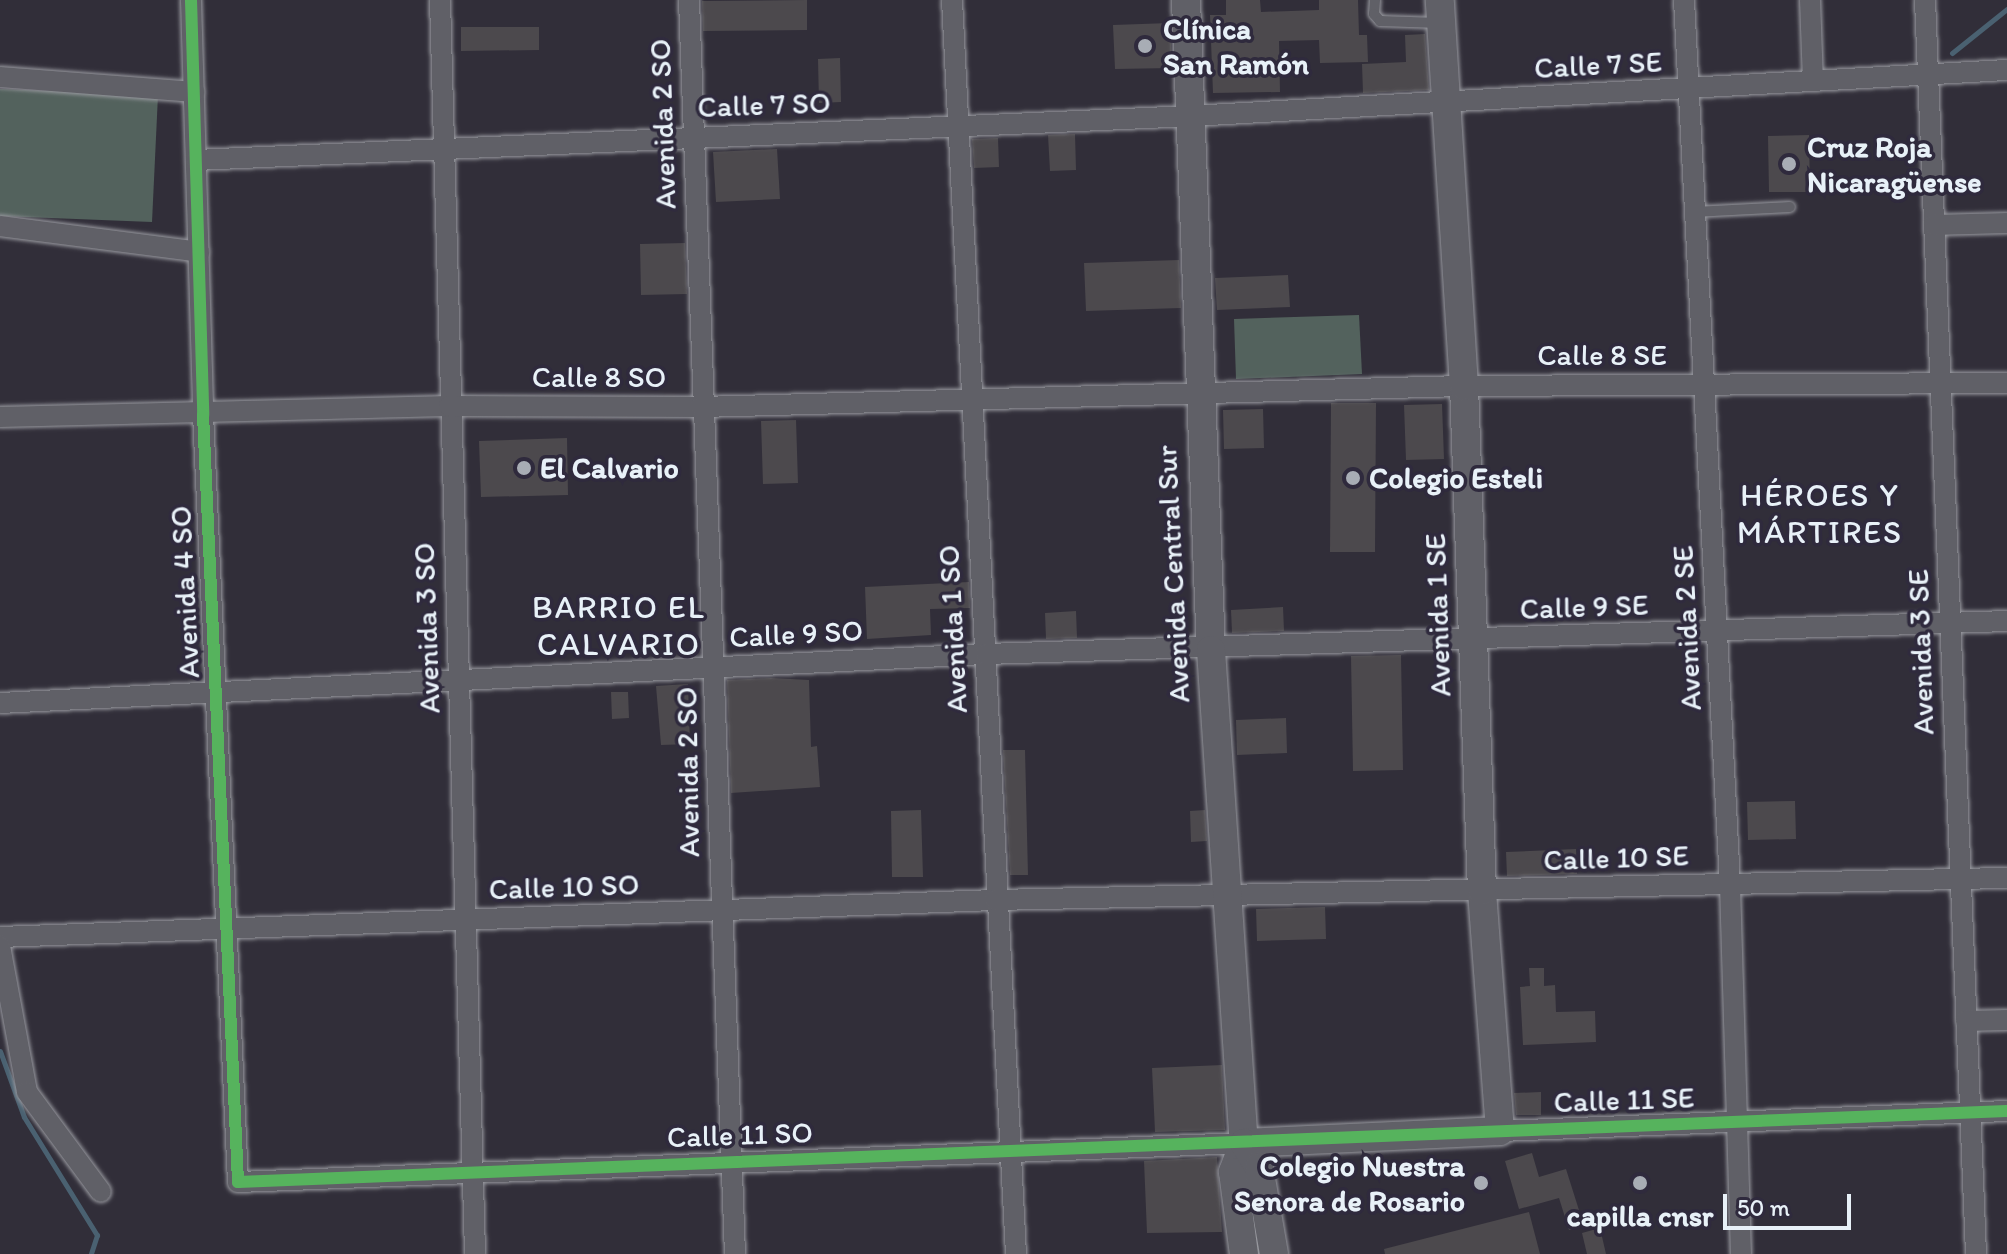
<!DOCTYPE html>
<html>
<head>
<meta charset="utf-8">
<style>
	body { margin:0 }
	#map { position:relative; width:2007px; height:1254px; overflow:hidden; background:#312e39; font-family:Itim,sans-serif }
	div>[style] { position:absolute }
	.green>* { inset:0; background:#53625d }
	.stream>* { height:5px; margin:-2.5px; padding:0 2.5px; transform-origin:2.5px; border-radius:2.5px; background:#4a6171 }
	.building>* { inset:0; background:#4c494d }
	.roads { filter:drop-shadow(0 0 2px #98999f) drop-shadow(0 0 2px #98999f) }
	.lane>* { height:10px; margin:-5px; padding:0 5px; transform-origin:5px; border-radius:5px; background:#606067 }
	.street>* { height:20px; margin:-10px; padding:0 10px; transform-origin:10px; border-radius:10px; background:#606067 }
	.secondary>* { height:28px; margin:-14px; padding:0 14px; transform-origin:14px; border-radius:14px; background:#606067 }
	.cycleway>* { height:12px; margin:-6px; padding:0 6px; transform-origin:6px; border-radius:6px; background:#56b35d }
	.dots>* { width:22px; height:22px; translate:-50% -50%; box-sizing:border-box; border:4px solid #2f2a3d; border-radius:50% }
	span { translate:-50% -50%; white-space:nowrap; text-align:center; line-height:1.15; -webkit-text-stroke:7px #2f2a3d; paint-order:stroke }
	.poi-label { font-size:30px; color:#e8f1f8; font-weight:700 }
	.left { translate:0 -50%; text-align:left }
	.right { translate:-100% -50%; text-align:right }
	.street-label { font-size:30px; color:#e8f1f8 }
	.neighbourhood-label { font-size:32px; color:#e8f1f8; letter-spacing:2px }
	.scale { position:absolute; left:1723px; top:1194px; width:128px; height:36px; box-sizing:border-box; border:4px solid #e8f1f8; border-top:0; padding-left:10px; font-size:24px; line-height:28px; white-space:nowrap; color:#e8f1f8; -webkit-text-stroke:6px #2f2a3d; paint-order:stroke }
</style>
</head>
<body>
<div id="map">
	<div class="green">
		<div style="clip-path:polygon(0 89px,158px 95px,152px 222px,0 216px)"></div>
		<div style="clip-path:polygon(1359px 315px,1362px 374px,1236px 379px,1234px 319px)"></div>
	</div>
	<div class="stream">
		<div style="left:1952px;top:53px;width:70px;rotate:-38.7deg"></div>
		<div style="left:0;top:1051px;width:70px;rotate:70deg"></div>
		<div style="left:24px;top:1117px;width:139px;rotate:58.3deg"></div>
		<div style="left:97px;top:1235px;width:20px;rotate:108deg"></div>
	</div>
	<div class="building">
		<div style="clip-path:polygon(807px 0,807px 30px,703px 31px,702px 1px)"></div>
		<div style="clip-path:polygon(1226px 0,1260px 0,1261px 12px,1319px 10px,1319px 0,1358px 0,1359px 35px,1367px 35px,1368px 62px,1320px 63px,1319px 40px,1279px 41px,1280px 92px,1213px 93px,1210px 15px,1226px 15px)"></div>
		<div style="clip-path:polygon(1170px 23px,1172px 68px,1115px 69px,1113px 25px)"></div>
		<div style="clip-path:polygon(461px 27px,539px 27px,539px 50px,461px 51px)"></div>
		<div style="clip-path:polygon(1425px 34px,1429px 90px,1363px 93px,1362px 64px,1406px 62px,1405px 35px)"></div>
		<div style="clip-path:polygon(840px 58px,841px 102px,819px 103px,818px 59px)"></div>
		<div style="clip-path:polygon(1075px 134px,1076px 170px,1050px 171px,1048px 135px)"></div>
		<div style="clip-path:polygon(1809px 135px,1810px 192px,1769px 192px,1768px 136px)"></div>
		<div style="clip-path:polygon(998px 138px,999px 167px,974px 168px,972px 139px)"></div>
		<div style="clip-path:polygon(777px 149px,780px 199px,716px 202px,713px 152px)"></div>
		<div style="clip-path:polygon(685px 243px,687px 294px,641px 295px,640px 244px)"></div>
		<div style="clip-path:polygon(1179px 260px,1181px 308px,1086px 311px,1084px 263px)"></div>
		<div style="clip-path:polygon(1288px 275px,1290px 307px,1217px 310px,1215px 278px)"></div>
		<div style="clip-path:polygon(1331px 403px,1376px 403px,1375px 552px,1330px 552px)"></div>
		<div style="clip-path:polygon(1442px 404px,1444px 459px,1406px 460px,1404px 405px)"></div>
		<div style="clip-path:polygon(1263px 409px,1264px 448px,1224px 449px,1223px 410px)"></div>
		<div style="clip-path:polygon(796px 420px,798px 483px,763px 484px,761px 421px)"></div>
		<div style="clip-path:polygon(567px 438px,568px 495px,481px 497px,479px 441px)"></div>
		<div style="clip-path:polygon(969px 582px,970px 608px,930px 609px,931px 635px,867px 639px,865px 587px)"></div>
		<div style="clip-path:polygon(1283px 607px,1284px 631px,1232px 633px,1231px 610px)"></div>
		<div style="clip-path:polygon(1076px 611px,1077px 638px,1046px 639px,1045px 613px)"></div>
		<div style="clip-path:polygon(1401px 655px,1403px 770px,1353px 771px,1351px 656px)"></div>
		<div style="clip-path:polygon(771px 678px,809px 680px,811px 747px,817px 746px,820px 787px,731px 793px,727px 680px)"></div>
		<div style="clip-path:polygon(688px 684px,690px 744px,661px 745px,656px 686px)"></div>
		<div style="clip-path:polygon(611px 692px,628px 692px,629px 718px,612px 719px)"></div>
		<div style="clip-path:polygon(1286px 718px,1287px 753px,1237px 755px,1236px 720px)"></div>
		<div style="clip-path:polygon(1003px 750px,1025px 750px,1028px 875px,1010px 875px)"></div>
		<div style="clip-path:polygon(1795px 801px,1796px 839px,1748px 840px,1747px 802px)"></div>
		<div style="clip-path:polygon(921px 810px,923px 877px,892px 877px,891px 811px)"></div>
		<div style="clip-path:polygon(1205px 810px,1207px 841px,1191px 842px,1190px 811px)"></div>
		<div style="clip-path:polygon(1576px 849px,1577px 874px,1507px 876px,1506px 852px)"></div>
		<div style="clip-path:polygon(1325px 907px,1326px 939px,1257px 941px,1256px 909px)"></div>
		<div style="clip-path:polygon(1529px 968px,1544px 968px,1544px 986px,1555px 985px,1556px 1012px,1595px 1011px,1596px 1042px,1523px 1045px,1520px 987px,1530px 986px)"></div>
		<div style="clip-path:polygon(1222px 1065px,1225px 1130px,1155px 1132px,1152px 1068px)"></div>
		<div style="clip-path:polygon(1541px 1092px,1541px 1115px,1516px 1115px,1514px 1093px)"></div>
		<div style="clip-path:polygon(1532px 1153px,1539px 1177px,1566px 1169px,1584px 1226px,1569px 1230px,1559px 1198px,1519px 1209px,1505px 1161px)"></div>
		<div style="clip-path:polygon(1217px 1157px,1222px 1232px,1147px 1233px,1144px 1161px)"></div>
		<div style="clip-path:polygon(1529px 1212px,1540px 1254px,1385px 1254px,1384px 1249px)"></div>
		<div style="clip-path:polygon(1600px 1228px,1606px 1254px,1587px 1254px,1582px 1233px)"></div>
	</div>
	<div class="roads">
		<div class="lane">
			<div style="left:1375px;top:0;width:14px;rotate:94deg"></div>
			<div style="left:1374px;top:14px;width:9px;rotate:49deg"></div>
			<div style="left:1380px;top:21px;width:59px;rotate:1.9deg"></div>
			<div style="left:1694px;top:212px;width:96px;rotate:-3deg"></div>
		</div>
		<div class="street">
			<div style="left:191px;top:0;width:414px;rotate:88.3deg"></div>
			<div style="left:203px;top:414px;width:769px;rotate:87.39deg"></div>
			<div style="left:238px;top:1182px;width:1007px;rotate:-2.22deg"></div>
			<div style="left:440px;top:0;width:1254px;rotate:88.4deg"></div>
			<div style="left:689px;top:0;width:1255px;rotate:87.9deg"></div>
			<div style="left:952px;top:0;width:1256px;rotate:87.08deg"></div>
			<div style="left:1684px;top:0;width:886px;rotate:87.02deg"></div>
			<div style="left:1730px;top:885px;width:369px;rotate:88.3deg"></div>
			<div style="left:1810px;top:0;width:81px;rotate:87.9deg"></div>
			<div style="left:1925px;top:0;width:1255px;rotate:87.67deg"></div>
			<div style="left:0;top:77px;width:195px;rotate:4.4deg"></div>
			<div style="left:196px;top:160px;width:996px;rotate:-2.53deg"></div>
			<div style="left:1191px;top:116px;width:817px;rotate:-3.23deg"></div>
			<div style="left:1934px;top:225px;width:73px;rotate:-1.6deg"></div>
			<div style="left:0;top:226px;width:201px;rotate:7.4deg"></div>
			<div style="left:0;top:417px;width:449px;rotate:-1.4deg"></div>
			<div style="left:449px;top:406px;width:252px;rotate:0.2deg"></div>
			<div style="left:701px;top:407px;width:763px;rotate:-1.58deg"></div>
			<div style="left:1464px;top:386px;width:543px;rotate:-0.32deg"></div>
			<div style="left:0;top:703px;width:987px;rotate:-2.85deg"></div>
			<div style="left:986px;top:654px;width:1022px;rotate:-1.85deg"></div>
			<div style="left:0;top:937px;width:996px;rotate:-2.13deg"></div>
			<div style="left:995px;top:900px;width:1012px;rotate:-1.25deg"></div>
			<div style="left:0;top:946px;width:148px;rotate:79.5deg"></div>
			<div style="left:27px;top:1092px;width:124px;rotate:53.5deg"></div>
			<div style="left:1966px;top:1021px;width:41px;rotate:-1.4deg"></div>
			<div style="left:1500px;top:1131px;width:507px;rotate:-2.26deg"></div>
		</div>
		<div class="secondary">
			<div style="left:1186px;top:0;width:650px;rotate:87.8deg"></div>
			<div style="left:1211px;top:650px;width:494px;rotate:86.2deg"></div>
			<div style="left:1244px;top:1143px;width:31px;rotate:111deg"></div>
			<div style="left:1233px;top:1172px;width:83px;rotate:82.4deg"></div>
			<div style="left:1244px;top:1143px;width:256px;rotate:-2.7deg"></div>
			<div style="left:1500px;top:1131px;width:241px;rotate:-94.3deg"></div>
			<div style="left:1482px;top:891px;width:505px;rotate:-92.04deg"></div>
			<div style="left:1464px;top:386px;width:387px;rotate:-93.6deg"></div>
			<div style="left:1244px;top:1143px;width:28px;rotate:58deg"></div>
			<div style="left:1259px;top:1167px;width:88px;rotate:80.2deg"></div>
		</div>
	</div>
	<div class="cycleway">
		<div style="left:191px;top:0;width:414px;rotate:88.3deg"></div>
		<div style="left:203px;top:414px;width:769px;rotate:87.39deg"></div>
		<div style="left:238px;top:1182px;width:1770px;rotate:-2.3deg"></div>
	</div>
	<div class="dots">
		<div style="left:1145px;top:46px;background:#a8adb5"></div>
		<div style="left:1789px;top:164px;background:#a8adb5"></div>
		<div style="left:524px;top:468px;background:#a8adb5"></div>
		<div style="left:1353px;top:478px;background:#a8adb5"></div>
		<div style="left:1481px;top:1183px;background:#a8adb5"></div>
		<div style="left:1640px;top:1183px;background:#a8adb5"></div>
	</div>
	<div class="poi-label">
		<span class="left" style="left:1163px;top:46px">Clínica<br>San Ramón</span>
		<span class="left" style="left:1807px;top:164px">Cruz Roja<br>Nicaragüense</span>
		<span class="left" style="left:540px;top:468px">El Calvario</span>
		<span class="left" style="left:1369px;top:478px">Colegio Esteli</span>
		<span class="right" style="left:1465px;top:1183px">Colegio Nuestra<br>Senora de Rosario</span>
		<span style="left:1640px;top:1216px">capilla cnsr</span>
	</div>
	<div class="street-label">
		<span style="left:1598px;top:65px;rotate:-3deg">Calle 7 SE</span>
		<span style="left:764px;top:105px;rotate:-2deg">Calle 7 SO</span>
		<span style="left:663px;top:124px;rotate:-92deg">Avenida 2 SO</span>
		<span style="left:1602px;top:355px">Calle 8 SE</span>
		<span style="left:599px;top:377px">Calle 8 SO</span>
		<span style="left:1173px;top:574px;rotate:-93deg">Avenida Central Sur</span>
		<span style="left:185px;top:592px;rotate:-93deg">Avenida 4 SO</span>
		<span style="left:1584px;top:607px;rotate:-2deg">Calle 9 SE</span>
		<span style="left:1438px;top:615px;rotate:-92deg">Avenida 1 SE</span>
		<span style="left:427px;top:628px;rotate:-92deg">Avenida 3 SO</span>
		<span style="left:1687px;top:628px;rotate:-93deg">Avenida 2 SE</span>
		<span style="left:953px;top:629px;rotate:-93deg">Avenida 1 SO</span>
		<span style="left:796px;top:634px;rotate:-3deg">Calle 9 SO</span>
		<span style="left:1921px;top:652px;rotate:-92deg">Avenida 3 SE</span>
		<span style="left:688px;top:772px;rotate:-91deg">Avenida 2 SO</span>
		<span style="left:1616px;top:858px;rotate:-2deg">Calle 10 SE</span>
		<span style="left:564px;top:887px;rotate:-2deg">Calle 10 SO</span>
		<span style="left:1624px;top:1100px;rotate:-2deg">Calle 11 SE</span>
		<span style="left:740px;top:1135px;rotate:-2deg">Calle 11 SO</span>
	</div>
	<div class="neighbourhood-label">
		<span style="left:1820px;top:514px">HÉROES Y<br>MÁRTIRES</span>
		<span style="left:619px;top:626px">BARRIO EL<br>CALVARIO</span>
	</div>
	<div class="scale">50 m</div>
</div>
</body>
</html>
